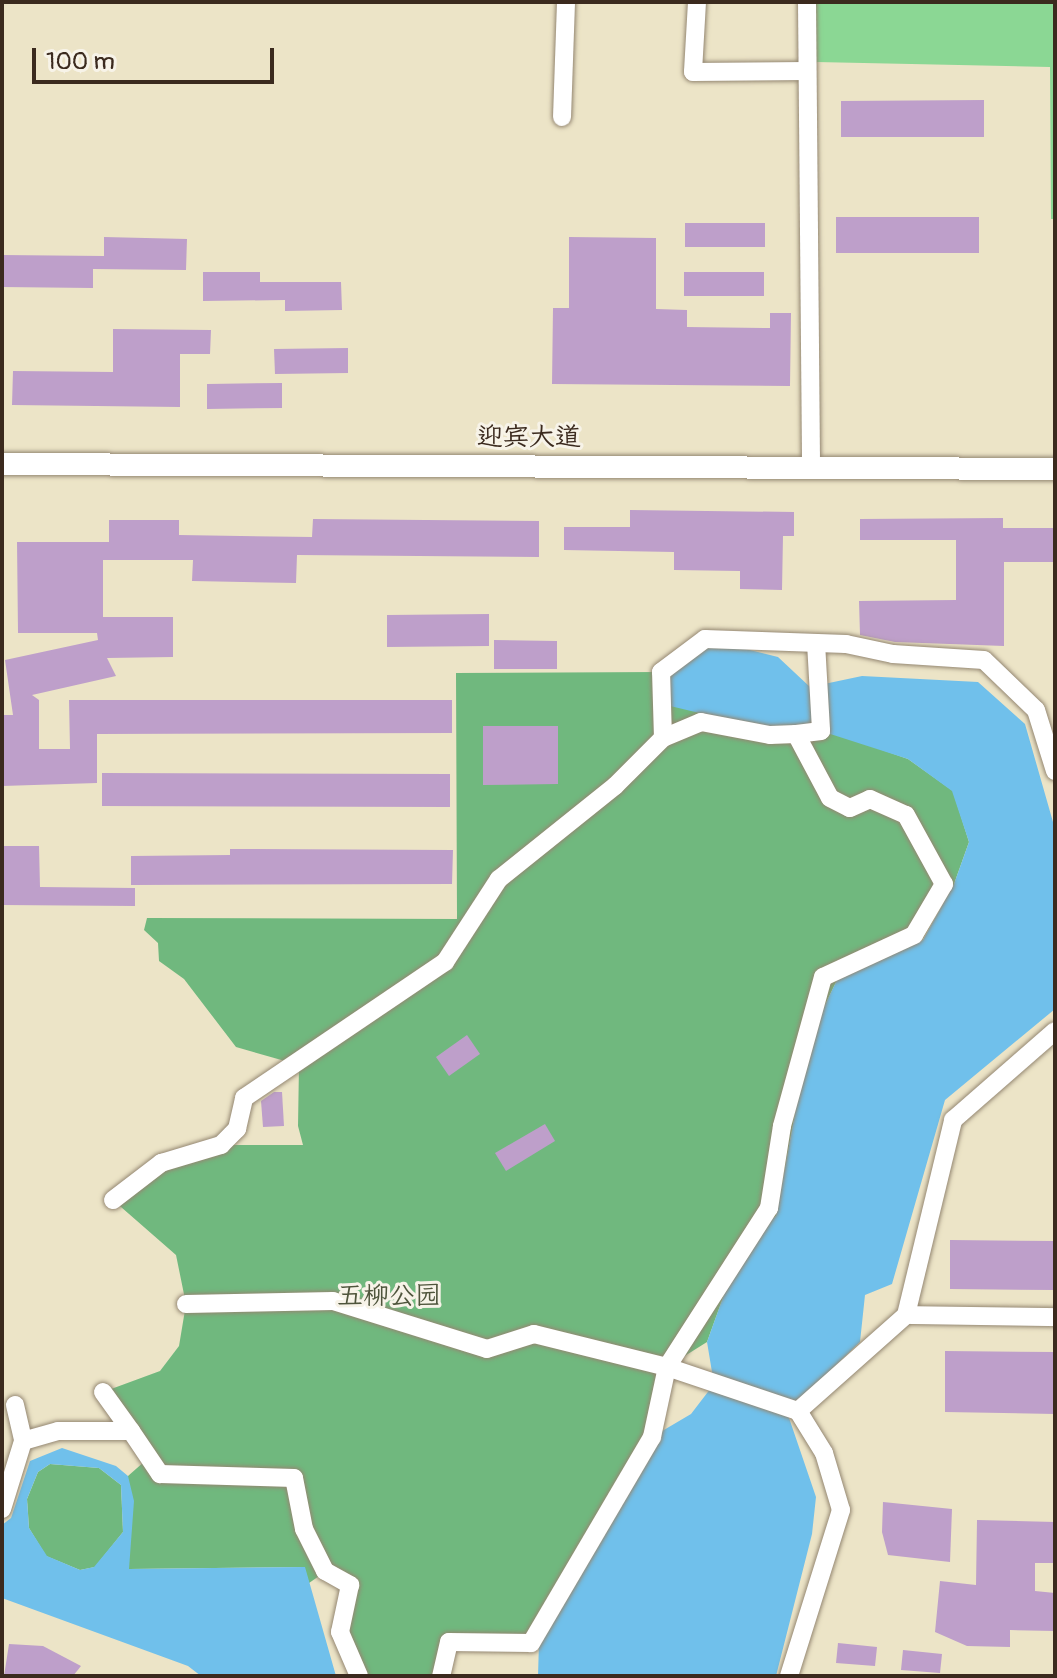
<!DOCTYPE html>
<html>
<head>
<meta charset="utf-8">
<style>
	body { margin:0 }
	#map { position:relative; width:1057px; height:1678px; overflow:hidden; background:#ece4c7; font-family:Pangolin,"LXGW WenKai TC",sans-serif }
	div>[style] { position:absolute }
	.green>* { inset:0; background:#8bd794 }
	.forest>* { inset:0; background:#70b87e }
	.water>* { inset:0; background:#70c0eb }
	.building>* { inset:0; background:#be9fca }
	.roads { filter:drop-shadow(0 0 2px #948772) drop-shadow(0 0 2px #948772) }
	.minor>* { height:18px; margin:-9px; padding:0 9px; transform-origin:9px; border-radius:9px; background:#fff }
	.major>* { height:22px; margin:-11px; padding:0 11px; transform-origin:11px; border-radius:11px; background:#fff }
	span { translate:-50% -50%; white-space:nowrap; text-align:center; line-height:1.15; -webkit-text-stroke:6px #f7f3e8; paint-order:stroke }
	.street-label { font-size:26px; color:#3b2a1e }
	.park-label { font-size:26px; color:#4f553c }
	.frame { position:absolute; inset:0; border:4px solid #3b2a1e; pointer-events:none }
	.scale { position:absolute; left:32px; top:48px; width:242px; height:36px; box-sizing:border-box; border:4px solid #3b2a1e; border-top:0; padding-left:10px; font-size:24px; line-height:28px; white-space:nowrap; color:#3b2a1e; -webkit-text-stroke:6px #f7f3e8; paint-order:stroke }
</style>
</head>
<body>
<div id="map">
	<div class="green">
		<div style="clip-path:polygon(815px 2px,1055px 2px,1055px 219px,1051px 219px,1050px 67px,816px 62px)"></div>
	</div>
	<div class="forest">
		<div style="clip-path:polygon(661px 672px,908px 759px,953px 791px,969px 842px,954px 884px,922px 940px,837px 980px,809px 1038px,776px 1216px,744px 1239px,707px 1342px,667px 1367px,652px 1437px,531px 1643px,449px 1642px,444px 1676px,359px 1676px,340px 1632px,350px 1586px,325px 1572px,309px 1583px,304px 1567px,129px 1569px,128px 1476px,145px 1461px,103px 1392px,160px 1371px,179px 1346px,186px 1304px,176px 1255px,113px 1200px,161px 1163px,221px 1145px,303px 1145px,298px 1126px,299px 1065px,236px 1047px,184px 979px,159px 961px,158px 943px,144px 930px,147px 918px,457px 919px,456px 673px)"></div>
		<div style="clip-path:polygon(50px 1464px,99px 1468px,121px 1485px,123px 1532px,95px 1567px,80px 1570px,46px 1556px,29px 1528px,27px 1499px,38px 1472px)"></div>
	</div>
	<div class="water">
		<div style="clip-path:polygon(705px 639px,778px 657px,810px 687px,862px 676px,978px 682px,1025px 724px,1055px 829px,1055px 1009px,945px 1100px,892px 1284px,865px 1295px,860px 1342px,787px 1412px,816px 1497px,812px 1534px,776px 1676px,538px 1676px,539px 1642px,652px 1437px,691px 1414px,714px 1384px,707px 1342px,744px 1239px,776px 1216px,809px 1038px,837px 980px,923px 940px,954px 884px,969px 842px,952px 791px,908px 759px,821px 731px,787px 734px,666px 705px,661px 672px)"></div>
		<div style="clip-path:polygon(evenodd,62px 1448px,116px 1466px,128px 1476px,134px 1501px,129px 1569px,305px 1567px,336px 1676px,201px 1676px,188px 1666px,2px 1598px,2px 1525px,11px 1518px,30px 1461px,62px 1448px,50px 1464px,99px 1468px,121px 1485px,123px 1532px,94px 1567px,80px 1570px,47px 1556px,29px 1528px,27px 1499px,38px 1472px,50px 1464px)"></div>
	</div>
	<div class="building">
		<div style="clip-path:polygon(984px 100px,984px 137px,841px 137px,841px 101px)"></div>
		<div style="clip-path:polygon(836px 217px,979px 217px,979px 253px,836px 253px)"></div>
		<div style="clip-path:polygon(685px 223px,765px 223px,765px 247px,685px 247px)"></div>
		<div style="clip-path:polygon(104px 237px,187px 239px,186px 270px,93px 269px,93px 288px,2px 287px,2px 255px,104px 256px)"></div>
		<div style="clip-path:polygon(569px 237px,656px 238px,656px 309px,687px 310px,687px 327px,770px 328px,770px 313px,791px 313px,790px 386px,552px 384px,553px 308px,569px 308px)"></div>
		<div style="clip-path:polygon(203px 272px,260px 272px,260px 282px,341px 282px,342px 310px,285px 311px,285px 300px,203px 301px)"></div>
		<div style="clip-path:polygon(684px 272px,764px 272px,764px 296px,684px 296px)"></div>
		<div style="clip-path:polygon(113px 329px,211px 330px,210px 354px,180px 354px,180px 407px,12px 405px,13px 371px,113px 372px)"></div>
		<div style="clip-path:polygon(348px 348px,348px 373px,275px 374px,274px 349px)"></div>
		<div style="clip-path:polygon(282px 383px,282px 408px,207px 409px,207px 384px)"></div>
		<div style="clip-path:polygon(630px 510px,794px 512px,794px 536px,783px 536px,782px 590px,740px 589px,740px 571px,674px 570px,674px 552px,564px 550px,564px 527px,630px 527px)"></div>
		<div style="clip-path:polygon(1003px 518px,1003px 528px,1055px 528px,1055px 562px,1004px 562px,1004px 646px,895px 642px,860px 635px,859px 601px,956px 600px,956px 540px,860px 540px,860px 519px)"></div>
		<div style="clip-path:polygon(313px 519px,539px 521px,539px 557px,297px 555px,296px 583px,192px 581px,193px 560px,103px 560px,103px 617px,173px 617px,173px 657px,107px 658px,116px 676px,32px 695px,39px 700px,39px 749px,70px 749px,69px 700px,452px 700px,452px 733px,97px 734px,97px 783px,2px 786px,2px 715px,13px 715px,5px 660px,98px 640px,97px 633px,18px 633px,17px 542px,109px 542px,109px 520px,179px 520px,179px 535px,312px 537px)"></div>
		<div style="clip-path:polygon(489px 614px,489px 646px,387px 647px,387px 615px)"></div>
		<div style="clip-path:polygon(494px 640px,557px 641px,557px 669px,494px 669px)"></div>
		<div style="clip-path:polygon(483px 726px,558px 726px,558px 784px,483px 785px)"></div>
		<div style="clip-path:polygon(102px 773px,450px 774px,450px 807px,102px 806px)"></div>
		<div style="clip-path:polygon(2px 846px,39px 846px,40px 887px,135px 888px,135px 906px,2px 905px)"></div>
		<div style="clip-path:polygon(230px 849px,453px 850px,452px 884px,131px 885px,131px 856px,230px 855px)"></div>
		<div style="clip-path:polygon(467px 1035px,480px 1054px,449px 1076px,436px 1057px)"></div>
		<div style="clip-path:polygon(274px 1092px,282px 1092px,284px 1126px,263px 1127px,261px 1101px)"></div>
		<div style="clip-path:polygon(545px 1124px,555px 1141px,506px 1171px,495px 1153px)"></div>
		<div style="clip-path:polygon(950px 1240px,1055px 1241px,1055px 1290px,950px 1289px)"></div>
		<div style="clip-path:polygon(945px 1351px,1055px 1352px,1055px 1414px,945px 1412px)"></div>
		<div style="clip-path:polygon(883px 1502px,952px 1509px,950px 1562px,888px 1555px,882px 1532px)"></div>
		<div style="clip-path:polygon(977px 1520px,1055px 1522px,1055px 1563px,1035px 1563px,1035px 1591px,1055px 1593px,1055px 1631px,1010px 1630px,1010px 1647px,967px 1646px,935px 1632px,940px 1581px,976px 1585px)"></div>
		<div style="clip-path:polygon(838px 1643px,877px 1647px,875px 1666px,836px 1663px)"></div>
		<div style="clip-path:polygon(9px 1644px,43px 1646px,81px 1666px,73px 1676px,4px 1676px)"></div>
		<div style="clip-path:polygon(903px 1650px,942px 1654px,940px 1673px,901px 1670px)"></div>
	</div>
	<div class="roads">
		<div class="minor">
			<div style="left:697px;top:2px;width:70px;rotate:93.3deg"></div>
			<div style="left:693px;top:72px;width:114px;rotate:-0.5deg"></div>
			<div style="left:807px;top:2px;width:465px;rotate:89.5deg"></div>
			<div style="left:562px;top:117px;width:115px;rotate:-88deg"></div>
			<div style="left:816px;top:643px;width:88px;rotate:86.7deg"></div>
			<div style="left:821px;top:731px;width:25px;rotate:173deg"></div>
			<div style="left:796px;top:734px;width:72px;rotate:62deg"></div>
			<div style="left:830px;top:798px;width:22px;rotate:27deg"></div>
			<div style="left:850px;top:808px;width:22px;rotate:-24deg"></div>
			<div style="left:870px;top:799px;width:39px;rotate:24deg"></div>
			<div style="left:906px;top:815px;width:79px;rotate:61.2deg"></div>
			<div style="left:944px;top:884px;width:59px;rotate:120.5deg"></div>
			<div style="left:914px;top:935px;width:100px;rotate:155.2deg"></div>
			<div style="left:823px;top:977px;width:155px;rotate:105.4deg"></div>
			<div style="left:782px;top:1126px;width:83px;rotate:99deg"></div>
			<div style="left:769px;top:1208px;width:189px;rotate:122.7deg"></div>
			<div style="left:667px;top:1367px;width:138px;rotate:18.6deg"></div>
			<div style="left:798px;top:1411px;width:144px;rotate:-41.6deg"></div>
			<div style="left:906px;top:1315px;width:201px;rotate:-76.4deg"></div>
			<div style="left:953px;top:1120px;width:135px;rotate:-41.1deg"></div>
			<div style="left:663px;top:738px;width:41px;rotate:-22.8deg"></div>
			<div style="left:701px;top:722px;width:70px;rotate:10.7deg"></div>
			<div style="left:770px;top:735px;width:26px;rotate:-2deg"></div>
			<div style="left:113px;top:1200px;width:61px;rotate:-37.6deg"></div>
			<div style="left:161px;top:1163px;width:63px;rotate:-16.7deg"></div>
			<div style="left:221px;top:1145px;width:23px;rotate:-45deg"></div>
			<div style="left:237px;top:1129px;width:32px;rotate:-77deg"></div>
			<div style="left:244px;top:1098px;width:243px;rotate:-34.1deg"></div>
			<div style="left:445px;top:962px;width:99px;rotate:-57deg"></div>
			<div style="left:499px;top:879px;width:149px;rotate:-38.7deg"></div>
			<div style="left:615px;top:786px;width:68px;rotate:-45deg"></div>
			<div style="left:663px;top:738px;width:66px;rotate:-91.7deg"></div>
			<div style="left:661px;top:672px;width:55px;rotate:-36.9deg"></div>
			<div style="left:705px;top:639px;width:141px;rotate:2deg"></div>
			<div style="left:846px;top:644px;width:48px;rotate:12deg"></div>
			<div style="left:893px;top:654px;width:91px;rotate:3.8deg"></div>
			<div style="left:984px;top:660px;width:72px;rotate:43.9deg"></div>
			<div style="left:1036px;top:710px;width:64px;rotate:72.7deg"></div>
			<div style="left:186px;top:1304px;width:147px;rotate:-1.2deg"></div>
			<div style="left:333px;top:1301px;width:161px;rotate:17.3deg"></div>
			<div style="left:487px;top:1349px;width:49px;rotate:-17.7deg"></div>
			<div style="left:534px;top:1334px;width:137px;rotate:13.9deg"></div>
			<div style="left:667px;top:1367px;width:72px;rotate:102.1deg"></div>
			<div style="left:652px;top:1437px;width:239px;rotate:120.4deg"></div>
			<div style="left:531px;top:1643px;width:82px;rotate:-179.3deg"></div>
			<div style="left:449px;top:1642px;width:35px;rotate:103deg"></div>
			<div style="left:906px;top:1315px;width:149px;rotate:0.8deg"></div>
			<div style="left:15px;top:1405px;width:37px;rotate:77deg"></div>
			<div style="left:23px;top:1441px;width:36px;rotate:-16deg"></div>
			<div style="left:58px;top:1431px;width:73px"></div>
			<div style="left:131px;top:1431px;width:48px;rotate:-125.7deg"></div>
			<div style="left:131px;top:1431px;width:52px;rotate:56deg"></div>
			<div style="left:160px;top:1474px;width:134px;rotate:1.7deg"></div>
			<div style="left:294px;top:1478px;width:52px;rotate:78.9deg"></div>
			<div style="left:304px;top:1529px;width:47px;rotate:63.4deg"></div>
			<div style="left:325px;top:1571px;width:29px;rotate:29deg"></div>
			<div style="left:350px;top:1585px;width:48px;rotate:102deg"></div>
			<div style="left:340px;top:1632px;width:48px;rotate:66.6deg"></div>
			<div style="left:2px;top:1509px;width:71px;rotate:-72.8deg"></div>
			<div style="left:789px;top:1676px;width:174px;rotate:-72.6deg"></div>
			<div style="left:841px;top:1510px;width:59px;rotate:-106.6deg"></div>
			<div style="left:824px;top:1453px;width:49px;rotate:-121.8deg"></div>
		</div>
		<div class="major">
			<div style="left:2px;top:464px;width:1053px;rotate:0.27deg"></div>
		</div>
	</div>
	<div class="street-label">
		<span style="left:529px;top:438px">迎宾大道</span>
	</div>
	<div class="park-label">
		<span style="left:389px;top:1297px">五柳公园</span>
	</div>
	<div class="frame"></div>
	<div class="scale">100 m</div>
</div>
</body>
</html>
